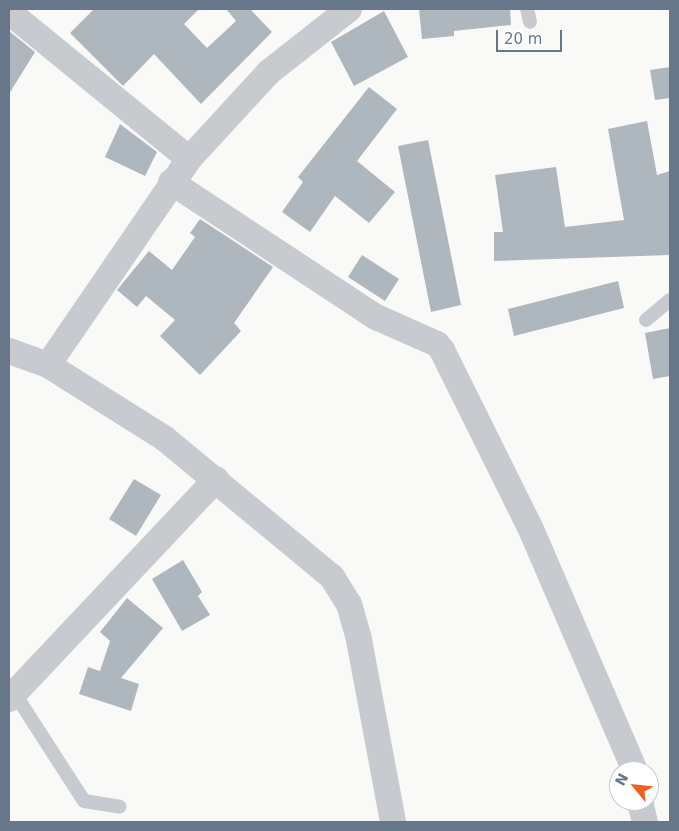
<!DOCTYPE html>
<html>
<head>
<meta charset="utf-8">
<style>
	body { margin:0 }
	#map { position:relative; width:679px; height:831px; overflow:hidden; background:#f9f9f7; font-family:"DejaVu Sans",sans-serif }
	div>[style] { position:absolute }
	.building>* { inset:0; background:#afb7be }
	.lane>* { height:14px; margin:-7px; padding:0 7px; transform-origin:7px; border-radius:7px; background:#c7cacf }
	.street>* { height:26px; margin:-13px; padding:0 13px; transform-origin:13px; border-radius:13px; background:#c7cacf }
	span { translate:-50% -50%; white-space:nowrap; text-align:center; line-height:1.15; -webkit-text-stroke:5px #fff; paint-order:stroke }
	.frame { position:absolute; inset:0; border:10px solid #66778a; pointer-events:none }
	.north { position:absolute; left:609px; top:761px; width:50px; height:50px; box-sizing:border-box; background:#fff; border:1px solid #c2c9d0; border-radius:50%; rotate:298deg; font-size:14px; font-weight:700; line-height:20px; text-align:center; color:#66778a }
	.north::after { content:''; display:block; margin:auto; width:18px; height:22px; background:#f05e20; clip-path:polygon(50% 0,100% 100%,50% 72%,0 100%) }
	.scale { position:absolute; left:496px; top:30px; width:66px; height:22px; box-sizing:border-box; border:2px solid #66778a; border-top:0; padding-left:6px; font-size:15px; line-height:18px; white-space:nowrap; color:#66778a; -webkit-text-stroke:4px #fff; paint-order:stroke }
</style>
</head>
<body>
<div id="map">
	<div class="building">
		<div style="clip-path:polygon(94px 9px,199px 9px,184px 24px,207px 48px,236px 21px,226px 9px,250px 9px,272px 32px,201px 104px,154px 54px,123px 86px,70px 33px)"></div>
		<div style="clip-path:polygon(419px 9px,510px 9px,511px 25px,454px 31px,454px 36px,422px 39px)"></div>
		<div style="clip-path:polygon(384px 11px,408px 57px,354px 86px,331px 42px)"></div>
		<div style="clip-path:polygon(9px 31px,35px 52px,9px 94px)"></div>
		<div style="clip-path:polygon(670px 67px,670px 98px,655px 100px,650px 70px)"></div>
		<div style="clip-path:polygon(369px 87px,397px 109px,357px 161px,395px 192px,369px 223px,335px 196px,310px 232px,282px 212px,303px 182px,298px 177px)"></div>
		<div style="clip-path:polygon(647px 121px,657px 175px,670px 171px,670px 255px,494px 261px,494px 232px,503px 232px,495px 175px,556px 167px,565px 227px,624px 220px,608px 129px)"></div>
		<div style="clip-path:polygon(120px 124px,157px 152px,145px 176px,105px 157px)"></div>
		<div style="clip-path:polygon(428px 140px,461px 305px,431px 312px,398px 146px)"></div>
		<div style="clip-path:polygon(200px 219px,273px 267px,234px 323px,241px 331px,200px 375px,160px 336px,175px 320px,146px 296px,137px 307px,117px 290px,149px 251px,172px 270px,195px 237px,190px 233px)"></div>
		<div style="clip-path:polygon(362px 255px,399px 279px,385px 301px,348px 277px)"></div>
		<div style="clip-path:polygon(618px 281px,624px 308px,514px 336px,508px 309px)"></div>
		<div style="clip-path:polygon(670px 328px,670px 376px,653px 379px,645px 333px)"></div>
		<div style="clip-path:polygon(134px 479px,161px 495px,136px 536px,109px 519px)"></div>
		<div style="clip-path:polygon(183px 560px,202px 592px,198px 596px,210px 615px,182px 631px,152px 579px)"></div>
		<div style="clip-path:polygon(127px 598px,163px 628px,121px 678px,139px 684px,131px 711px,79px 694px,88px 667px,100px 671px,110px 641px,100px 632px)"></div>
	</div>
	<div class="lane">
		<div style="left:527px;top:9px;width:13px;rotate:77deg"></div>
		<div style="left:646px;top:320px;width:31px;rotate:-40deg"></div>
		<div style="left:15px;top:694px;width:127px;rotate:57.2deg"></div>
		<div style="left:84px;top:801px;width:36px;rotate:9deg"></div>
	</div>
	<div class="street">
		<div style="left:9px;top:12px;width:232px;rotate:39.2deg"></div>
		<div style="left:171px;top:182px;width:245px;rotate:33.4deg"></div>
		<div style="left:376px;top:317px;width:67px;rotate:23.9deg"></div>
		<div style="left:437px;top:344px;width:8px;rotate:50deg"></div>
		<div style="left:442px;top:350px;width:198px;rotate:63.6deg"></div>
		<div style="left:530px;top:527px;width:266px;rotate:66.7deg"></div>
		<div style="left:9px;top:351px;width:41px;rotate:19.7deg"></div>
		<div style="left:48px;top:365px;width:137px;rotate:32.2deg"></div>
		<div style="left:164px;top:438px;width:218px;rotate:39.6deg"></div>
		<div style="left:332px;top:577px;width:32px;rotate:58deg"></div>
		<div style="left:349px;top:604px;width:37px;rotate:74deg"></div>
		<div style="left:359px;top:640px;width:185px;rotate:79.4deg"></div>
		<div style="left:48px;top:365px;width:250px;rotate:-55.6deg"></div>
		<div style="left:189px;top:159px;width:118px;rotate:-47.4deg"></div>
		<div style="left:269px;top:72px;width:102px;rotate:-38.2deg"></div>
		<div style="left:9px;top:699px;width:302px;rotate:-46.7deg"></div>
		<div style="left:640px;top:801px;width:22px;rotate:77deg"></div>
	</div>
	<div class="frame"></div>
	<div class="north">N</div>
	<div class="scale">20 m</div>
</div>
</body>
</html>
